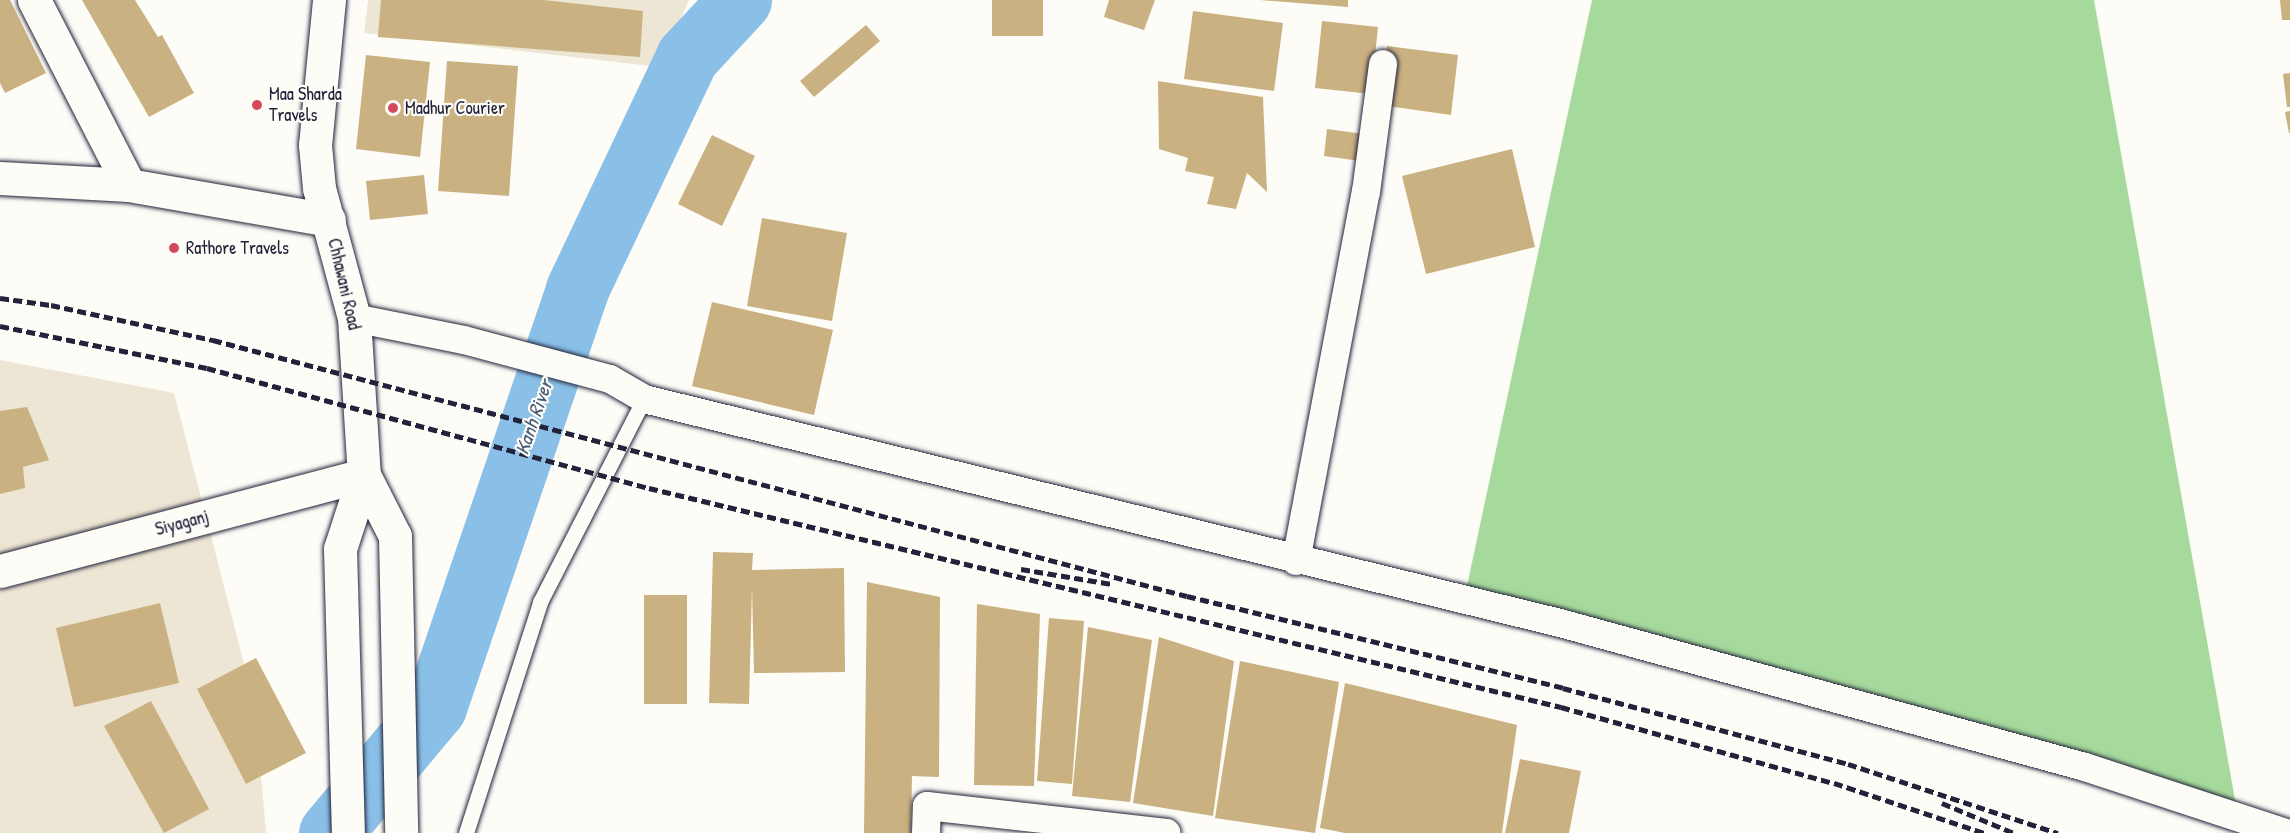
<!DOCTYPE html>
<html>
<head>
<meta charset="utf-8">
<style>
	body { margin:0 }
	#map { position:relative; width:2290px; height:833px; overflow:hidden; background:#fdfcf7; font-family:"Patrick Hand",sans-serif }
	div>[style] { position:absolute }
	.built>* { inset:0; background:#eee6d4 }
	.green>* { inset:0; background:#a6da9c }
	.river>* { height:63px; margin:-31.5px; padding:0 31.5px; transform-origin:31.5px; border-radius:31.5px; background:#8ac0e8 }
	.building>* { inset:0; background:#cab181 }
	.roads { filter:drop-shadow(0 0 2px #22223b) drop-shadow(0 0 2px #22223b) }
	.service>* { height:15px; margin:-7.5px; padding:0 7.5px; transform-origin:7.5px; border-radius:7.5px; background:#fdfcf7 }
	.minor>* { height:28px; margin:-14px; padding:0 14px; transform-origin:14px; border-radius:14px; background:#fdfcf7 }
	.tertiary>* { height:33px; margin:-16.5px; padding:0 16.5px; transform-origin:16.5px; border-radius:16.5px; background:#fdfcf7 }
	.rail>* { height:4.5px; margin-top:-2.25px; transform-origin:0; background:repeating-linear-gradient(90deg,#22223b 0 9px,transparent 0 13.5px) }
	.dots>* { width:16px; height:16px; translate:-50% -50%; box-sizing:border-box; border:3px solid #fdfcf7; border-radius:50% }
	span { translate:-50% -50%; white-space:nowrap; text-align:center; line-height:1.15; -webkit-text-stroke:4.5px #fdfcf7; paint-order:stroke }
	.poi-label { font-size:18px; color:#22223b }
	.left { translate:0 -50%; text-align:left }
	.street-label { font-size:18px; color:#22223b }
	.water-label { font-size:20px; color:#465978; font-style:italic }
</style>
</head>
<body>
<div id="map">
	<div class="built">
		<div style="clip-path:polygon(368px 0,689px 0,659px 67px,364px 33px)"></div>
		<div style="clip-path:polygon(0 360px,174px 393px,255px 706px,266px 833px,0 833px)"></div>
	</div>
	<div class="green">
		<div style="clip-path:polygon(1592px 0,2094px 0,2238px 817px,1464px 600px)"></div>
	</div>
	<div class="river">
		<div style="left:330px;top:833px;width:164px;rotate:-50.2deg"></div>
		<div style="left:435px;top:707px;width:441px;rotate:-71.2deg"></div>
		<div style="left:577px;top:289px;width:257px;rotate:-64.6deg"></div>
		<div style="left:687px;top:57px;width:78px;rotate:-47.1deg"></div>
	</div>
	<div class="building">
		<div style="clip-path:polygon(0 0,10px 0,46px 73px,5px 93px,0 83px)"></div>
		<div style="clip-path:polygon(82px 0,135px 0,158px 37px,162px 35px,194px 93px,149px 117px)"></div>
		<div style="clip-path:polygon(381px 0,543px 0,643px 11px,640px 57px,378px 37px)"></div>
		<div style="clip-path:polygon(992px 0,1043px 0,1043px 36px,992px 36px)"></div>
		<div style="clip-path:polygon(1109px 0,1155px 0,1144px 30px,1104px 17px)"></div>
		<div style="clip-path:polygon(1260px 0,1348px 0,1348px 7px)"></div>
		<div style="clip-path:polygon(2280px 0,2290px 0,2290px 20px,2282px 20px)"></div>
		<div style="clip-path:polygon(1193px 11px,1283px 23px,1274px 91px,1184px 79px)"></div>
		<div style="clip-path:polygon(1322px 21px,1378px 27px,1371px 94px,1315px 88px)"></div>
		<div style="clip-path:polygon(866px 25px,880px 41px,814px 97px,800px 81px)"></div>
		<div style="clip-path:polygon(1387px 46px,1458px 55px,1451px 115px,1380px 105px)"></div>
		<div style="clip-path:polygon(366px 55px,430px 62px,420px 157px,356px 149px)"></div>
		<div style="clip-path:polygon(447px 61px,518px 66px,509px 196px,438px 191px)"></div>
		<div style="clip-path:polygon(2290px 73px,2290px 107px,2287px 107px,2283px 74px)"></div>
		<div style="clip-path:polygon(1158px 81px,1263px 97px,1267px 192px,1247px 173px,1236px 209px,1207px 204px,1214px 177px,1185px 171px,1188px 158px,1159px 149px)"></div>
		<div style="clip-path:polygon(2290px 111px,2290px 133px,2289px 133px,2285px 112px)"></div>
		<div style="clip-path:polygon(1327px 129px,1371px 135px,1367px 162px,1324px 156px)"></div>
		<div style="clip-path:polygon(712px 135px,755px 156px,722px 226px,678px 204px)"></div>
		<div style="clip-path:polygon(1512px 149px,1535px 247px,1426px 274px,1402px 176px)"></div>
		<div style="clip-path:polygon(424px 175px,428px 214px,370px 220px,366px 181px)"></div>
		<div style="clip-path:polygon(762px 218px,847px 233px,832px 321px,747px 306px)"></div>
		<div style="clip-path:polygon(712px 302px,833px 330px,814px 415px,692px 386px)"></div>
		<div style="clip-path:polygon(27px 407px,49px 460px,23px 467px,25px 488px,0 494px,0 411px)"></div>
		<div style="clip-path:polygon(713px 552px,753px 553px,752px 570px,844px 568px,845px 672px,754px 673px,752px 587px,749px 704px,709px 703px)"></div>
		<div style="clip-path:polygon(867px 582px,940px 597px,939px 777px,912px 776px,911px 833px,864px 833px)"></div>
		<div style="clip-path:polygon(644px 595px,687px 595px,687px 704px,644px 704px)"></div>
		<div style="clip-path:polygon(160px 603px,179px 683px,74px 707px,56px 628px)"></div>
		<div style="clip-path:polygon(977px 604px,1040px 614px,1034px 786px,974px 785px)"></div>
		<div style="clip-path:polygon(1049px 618px,1084px 621px,1072px 784px,1037px 781px)"></div>
		<div style="clip-path:polygon(1088px 627px,1152px 640px,1130px 802px,1072px 796px)"></div>
		<div style="clip-path:polygon(1159px 637px,1234px 661px,1213px 816px,1133px 803px)"></div>
		<div style="clip-path:polygon(256px 658px,306px 753px,246px 784px,197px 689px)"></div>
		<div style="clip-path:polygon(1240px 661px,1339px 682px,1315px 833px,1215px 818px)"></div>
		<div style="clip-path:polygon(1345px 683px,1517px 725px,1502px 833px,1345px 833px,1320px 828px)"></div>
		<div style="clip-path:polygon(151px 701px,209px 809px,164px 833px,104px 726px)"></div>
		<div style="clip-path:polygon(1520px 759px,1581px 771px,1569px 833px,1505px 833px)"></div>
	</div>
	<div class="roads">
		<div class="service">
			<div style="left:466px;top:833px;width:243px;rotate:-72.2deg"></div>
			<div style="left:540px;top:602px;width:228px;rotate:-62.9deg"></div>
		</div>
		<div class="minor">
			<div style="left:354px;top:318px;width:112px;rotate:11.3deg"></div>
			<div style="left:464px;top:340px;width:151px;rotate:15deg"></div>
			<div style="left:610px;top:379px;width:39px;rotate:30deg"></div>
			<div style="left:644px;top:399px;width:943px;rotate:13.74deg"></div>
			<div style="left:1560px;top:623px;width:544px;rotate:15.34deg"></div>
			<div style="left:2085px;top:767px;width:212px;rotate:18.2deg"></div>
			<div style="left:1296px;top:561px;width:376px;rotate:-79.3deg"></div>
			<div style="left:1366px;top:192px;width:129px;rotate:-82.4deg"></div>
			<div style="left:926px;top:833px;width:27px;rotate:-88deg"></div>
			<div style="left:927px;top:806px;width:241px;rotate:6.4deg"></div>
		</div>
		<div class="tertiary">
			<div style="left:34px;top:0;width:208px;rotate:62.8deg"></div>
			<div style="left:329px;top:0;width:146px;rotate:95.5deg"></div>
			<div style="left:315px;top:145px;width:43px;rotate:84.7deg"></div>
			<div style="left:319px;top:188px;width:135px;rotate:74.9deg"></div>
			<div style="left:354px;top:318px;width:157px;rotate:86.4deg"></div>
			<div style="left:364px;top:475px;width:78px;rotate:108deg"></div>
			<div style="left:340px;top:549px;width:284px;rotate:88.4deg"></div>
			<div style="left:0;top:178px;width:129px;rotate:3.1deg"></div>
			<div style="left:129px;top:185px;width:203px;rotate:9.9deg"></div>
			<div style="left:364px;top:475px;width:68px;rotate:63.1deg"></div>
			<div style="left:395px;top:536px;width:297px;rotate:88.8deg"></div>
			<div style="left:0;top:571px;width:376px;rotate:-14.8deg"></div>
		</div>
	</div>
	<div class="rail">
		<div style="left:0;top:298px;width:51px;rotate:7.8deg"></div>
		<div style="left:51px;top:305px;width:166px;rotate:12.2deg"></div>
		<div style="left:213px;top:340px;width:1007px;rotate:14.73deg"></div>
		<div style="left:1187px;top:596px;width:387px;rotate:13.7deg"></div>
		<div style="left:1563px;top:688px;width:295px;rotate:14.9deg"></div>
		<div style="left:1848px;top:764px;width:221px;rotate:18.2deg"></div>
		<div style="left:0;top:326px;width:211px;rotate:11.5deg"></div>
		<div style="left:207px;top:368px;width:458px;rotate:15.2deg"></div>
		<div style="left:649px;top:488px;width:938px;rotate:13.5deg"></div>
		<div style="left:1561px;top:707px;width:283px;rotate:15.6deg"></div>
		<div style="left:1834px;top:783px;width:158px;rotate:18.4deg"></div>
		<div style="left:1021px;top:569px;width:92px;rotate:9.4deg"></div>
		<div style="left:1942px;top:803px;width:78px;rotate:22.6deg"></div>
	</div>
	<div class="dots">
		<div style="left:257px;top:105px;background:#d1495b"></div>
		<div style="left:393px;top:108px;background:#d1495b"></div>
		<div style="left:174px;top:248px;background:#d1495b"></div>
	</div>
	<div class="poi-label">
		<span class="left" style="left:269px;top:105px">Maa Sharda<br>Travels</span>
		<span class="left" style="left:405px;top:108px">Madhur Courier</span>
		<span class="left" style="left:186px;top:248px">Rathore Travels</span>
	</div>
	<div class="street-label">
		<span style="left:344px;top:284px;rotate:77deg">Chhawani Road</span>
		<span style="left:182px;top:523px;rotate:-15deg">Siyaganj</span>
	</div>
	<div class="water-label">
		<span style="left:533px;top:417px;rotate:-71deg">Kanh River</span>
	</div>
</div>
</body>
</html>
